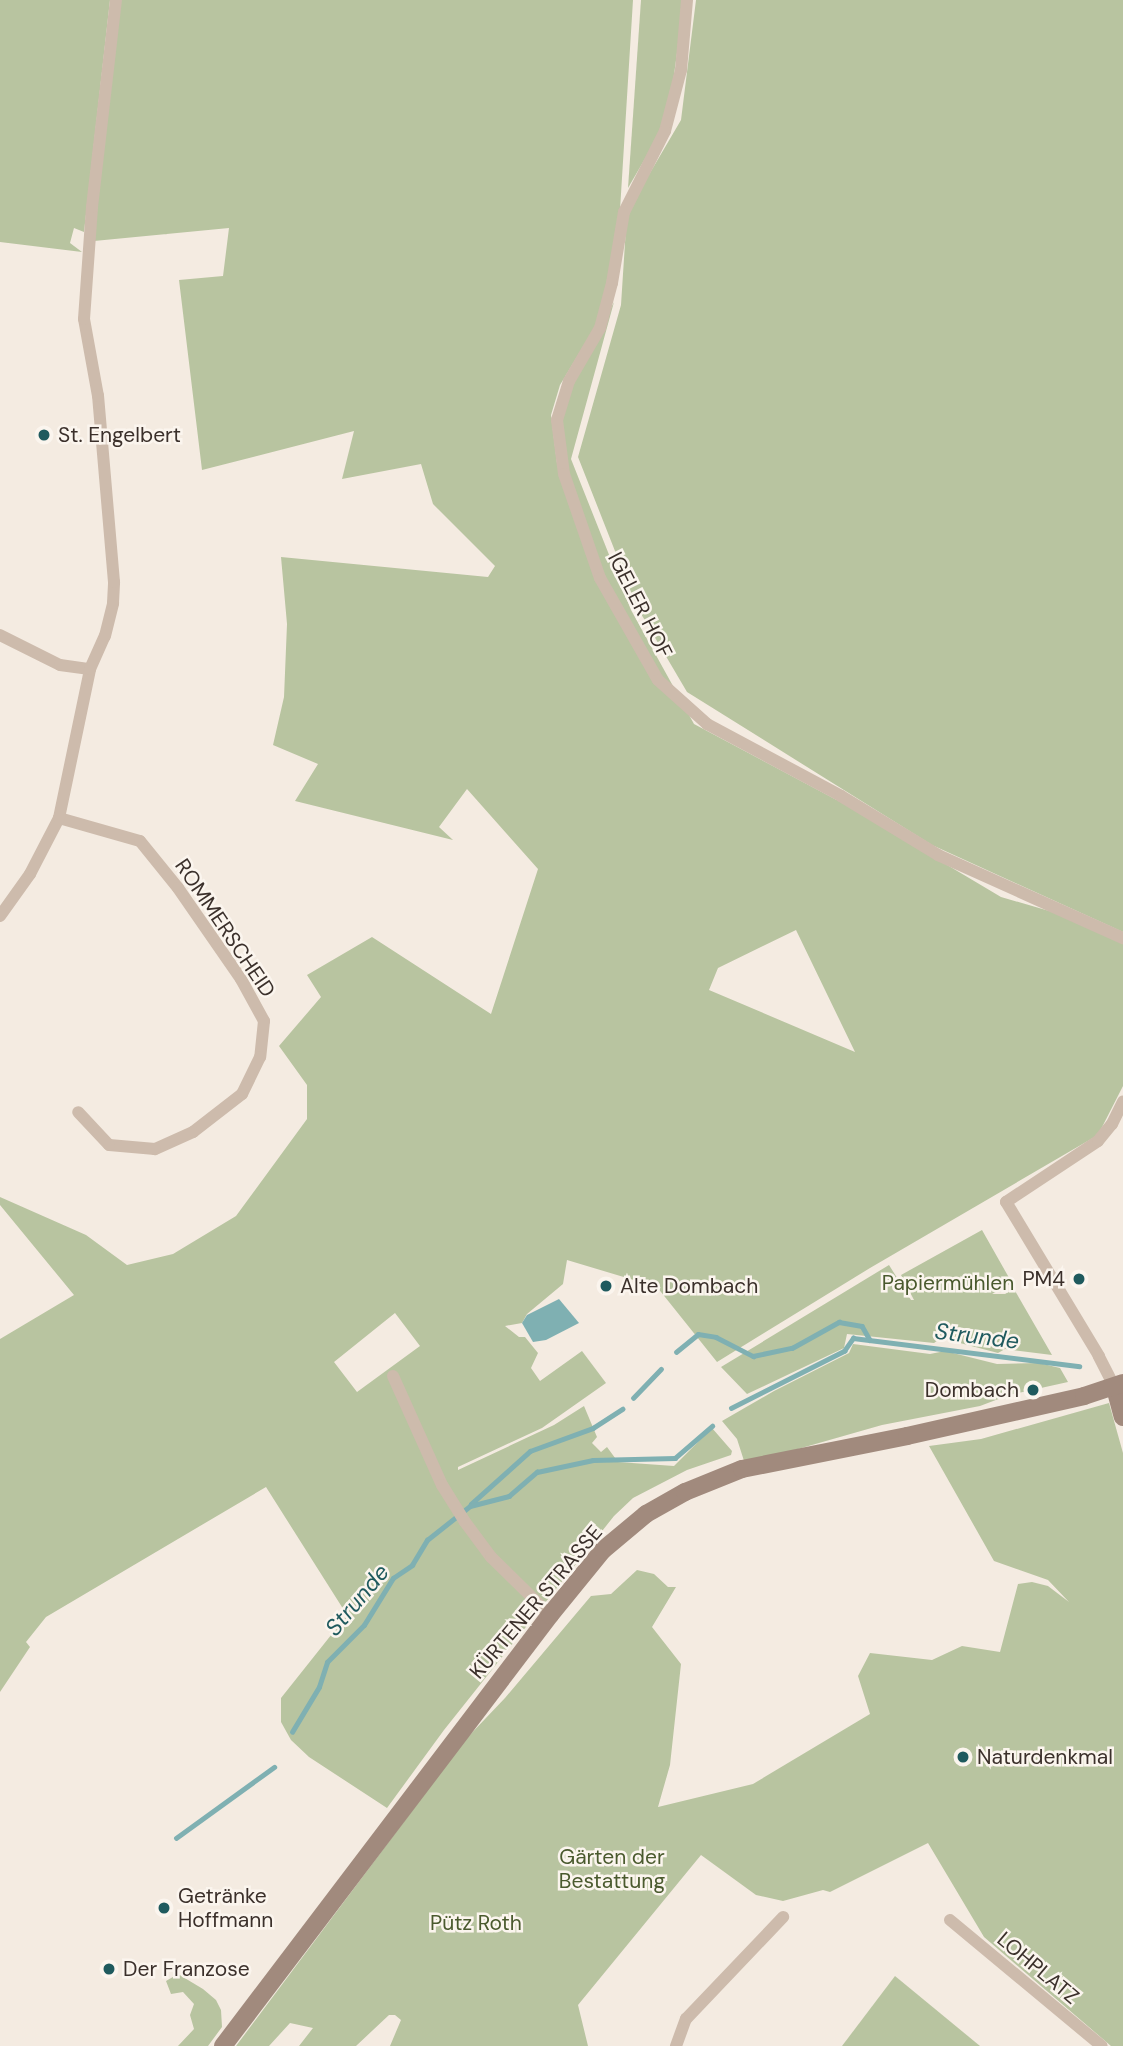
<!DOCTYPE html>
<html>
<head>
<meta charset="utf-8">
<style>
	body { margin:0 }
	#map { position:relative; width:1123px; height:2046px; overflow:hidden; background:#f4ebe1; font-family:"DM Sans",sans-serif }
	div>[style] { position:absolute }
	.green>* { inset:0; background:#b8c4a0 }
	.water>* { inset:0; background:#7fb0b2 }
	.stream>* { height:4.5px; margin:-2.25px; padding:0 2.25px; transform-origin:2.25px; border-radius:2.25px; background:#7fb0b2 }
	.street>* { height:12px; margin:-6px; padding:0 6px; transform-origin:6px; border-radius:6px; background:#cdbbac }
	.secondary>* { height:18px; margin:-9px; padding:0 9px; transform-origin:9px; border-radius:9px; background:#a18a7d }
	.dots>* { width:19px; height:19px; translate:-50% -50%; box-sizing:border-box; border:4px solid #fbf5ee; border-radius:50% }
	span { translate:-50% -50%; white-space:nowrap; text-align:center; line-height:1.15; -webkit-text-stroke:5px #fbf5ee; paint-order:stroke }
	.poi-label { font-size:21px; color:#3b302b }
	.left { translate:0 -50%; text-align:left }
	.right { translate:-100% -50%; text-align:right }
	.street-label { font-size:21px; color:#3b302b }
	.park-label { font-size:21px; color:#4a5a2e }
	.water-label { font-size:23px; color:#1f5a5e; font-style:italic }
</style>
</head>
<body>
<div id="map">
	<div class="green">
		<div style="clip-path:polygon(0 0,110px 0,84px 232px,74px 228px,70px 243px,82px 252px,0 242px)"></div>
		<div style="clip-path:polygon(evenodd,117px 0,633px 0,620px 210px,602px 315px,560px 385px,551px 415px,557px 463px,601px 568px,568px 473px,560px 409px,614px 302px,571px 459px,631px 610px,694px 724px,848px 806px,1001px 897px,1063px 915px,1123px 941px,1123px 1086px,1098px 1135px,870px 1268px,717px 1362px,657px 1287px,567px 1260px,563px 1284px,527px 1314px,522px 1323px,505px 1326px,519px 1337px,525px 1337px,538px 1353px,531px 1368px,540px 1381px,582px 1351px,606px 1383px,542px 1428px,458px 1467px,458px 1470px,554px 1425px,584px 1406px,597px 1437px,592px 1443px,601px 1452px,607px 1447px,618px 1462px,674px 1466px,712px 1428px,732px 1451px,731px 1455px,687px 1470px,633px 1498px,614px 1516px,444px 1730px,387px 1808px,309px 1757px,291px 1740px,281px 1722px,281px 1698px,347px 1615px,266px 1487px,46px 1617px,26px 1642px,30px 1647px,0 1692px,0 1339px,74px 1295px,0 1205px,0 1197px,86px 1235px,127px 1265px,173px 1254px,236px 1216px,307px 1119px,307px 1085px,279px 1046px,321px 997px,307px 975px,372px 937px,491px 1014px,538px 869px,467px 789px,439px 827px,453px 840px,295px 801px,318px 764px,273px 745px,284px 697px,287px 624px,281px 557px,488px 577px,495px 566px,433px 504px,421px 464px,342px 479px,354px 431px,202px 470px,179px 280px,223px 276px,229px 228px,94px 241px,117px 0,796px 930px,855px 1052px,709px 990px,718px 968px,796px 930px,117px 0,395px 1313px,420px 1346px,357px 1392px,334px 1362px,395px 1313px)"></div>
		<div style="clip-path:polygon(641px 0,683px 0,683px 9px,668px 119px,628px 188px)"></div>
		<div style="clip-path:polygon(696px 0,1123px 0,1123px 932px,932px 845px,687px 692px,637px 607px,578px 457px,621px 305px,627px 212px,681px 120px)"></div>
		<div style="clip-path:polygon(982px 1230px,1012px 1283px,992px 1294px,1005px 1294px,1014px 1289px,1052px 1355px,1005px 1349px,998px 1353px,941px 1338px,934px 1343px,847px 1334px,844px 1348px,747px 1394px,721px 1367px,889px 1265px,911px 1300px,914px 1300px,901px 1275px)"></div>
		<div style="clip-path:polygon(853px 1344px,930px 1354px,945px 1351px,997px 1364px,1039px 1363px,1060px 1368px,1068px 1382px,1009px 1395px,980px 1406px,882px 1425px,745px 1464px,737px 1439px,722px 1421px,774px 1391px,849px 1353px)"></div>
		<div style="clip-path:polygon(1109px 1403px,1123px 1453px,1123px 2046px,1111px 2046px,984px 1937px,928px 1843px,830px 1892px,823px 1890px,783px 1901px,756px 1895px,701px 1855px,578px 2005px,588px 2046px,390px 2046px,401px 2020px,395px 2015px,389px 2015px,356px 2046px,299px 2046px,313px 2028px,290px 2023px,269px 2046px,236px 2046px,465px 1740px,505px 1698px,591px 1596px,611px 1594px,637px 1570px,654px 1574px,668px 1587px,676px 1587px,652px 1627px,681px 1664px,670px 1765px,658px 1807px,753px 1784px,870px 1714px,858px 1676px,870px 1653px,932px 1660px,962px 1646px,1000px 1652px,1018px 1584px,1032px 1582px,1048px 1586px,1069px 1602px,1048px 1580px,994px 1561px,929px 1446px,981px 1439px)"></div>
		<div style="clip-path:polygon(178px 1974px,203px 1989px,216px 2000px,221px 2010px,222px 2027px,208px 2046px,178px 2046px,194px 2029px,190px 2015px,194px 2004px,183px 1992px,171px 1994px,166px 1981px)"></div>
		<div style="clip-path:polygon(895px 1976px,980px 2046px,842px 2046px)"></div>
	</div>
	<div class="water">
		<div style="clip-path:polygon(559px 1299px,579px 1323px,546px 1340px,533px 1342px,522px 1323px,527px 1315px)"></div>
	</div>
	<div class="stream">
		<div style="left:676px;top:1352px;width:28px;rotate:-39deg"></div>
		<div style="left:698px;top:1334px;width:18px;rotate:9deg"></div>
		<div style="left:716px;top:1337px;width:42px;rotate:27.2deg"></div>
		<div style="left:753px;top:1356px;width:40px;rotate:-12deg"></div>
		<div style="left:792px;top:1348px;width:54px;rotate:-29deg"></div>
		<div style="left:839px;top:1322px;width:23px;rotate:10deg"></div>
		<div style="left:862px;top:1326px;width:16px;rotate:60deg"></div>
		<div style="left:633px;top:1398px;width:40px;rotate:-46deg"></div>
		<div style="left:731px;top:1408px;width:127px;rotate:-26.8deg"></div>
		<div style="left:844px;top:1351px;width:16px;rotate:-55deg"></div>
		<div style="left:853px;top:1338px;width:228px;rotate:7.1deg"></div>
		<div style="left:471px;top:1504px;width:79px;rotate:-41.9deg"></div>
		<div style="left:530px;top:1451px;width:67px;rotate:-20.1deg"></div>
		<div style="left:593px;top:1428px;width:35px;rotate:-33deg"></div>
		<div style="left:292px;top:1732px;width:52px;rotate:-59deg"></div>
		<div style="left:319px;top:1687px;width:26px;rotate:-72deg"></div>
		<div style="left:327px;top:1662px;width:52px;rotate:-45deg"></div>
		<div style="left:364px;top:1625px;width:55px;rotate:-58.3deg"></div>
		<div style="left:393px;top:1578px;width:23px;rotate:-34deg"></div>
		<div style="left:412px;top:1565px;width:29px;rotate:-59deg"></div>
		<div style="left:427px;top:1540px;width:55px;rotate:-38.3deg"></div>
		<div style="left:470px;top:1506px;width:40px;rotate:-14.4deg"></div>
		<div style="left:509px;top:1496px;width:37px;rotate:-41deg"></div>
		<div style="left:537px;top:1472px;width:57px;rotate:-12.1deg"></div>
		<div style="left:593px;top:1460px;width:82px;rotate:-1.4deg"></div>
		<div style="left:675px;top:1458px;width:49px;rotate:-40.9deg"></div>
		<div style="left:176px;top:1838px;width:121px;rotate:-35.9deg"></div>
	</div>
	<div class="street">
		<div style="left:687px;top:0;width:70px;rotate:94.9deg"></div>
		<div style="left:681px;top:70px;width:63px;rotate:104.7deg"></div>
		<div style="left:665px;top:131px;width:91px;rotate:116.8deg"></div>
		<div style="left:624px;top:212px;width:72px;rotate:99.6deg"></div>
		<div style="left:612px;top:283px;width:47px;rotate:104.9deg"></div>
		<div style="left:600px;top:328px;width:61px;rotate:120.3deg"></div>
		<div style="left:569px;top:381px;width:41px;rotate:107.1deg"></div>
		<div style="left:557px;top:420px;width:54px;rotate:82.6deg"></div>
		<div style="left:564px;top:474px;width:110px;rotate:70.9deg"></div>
		<div style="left:600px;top:578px;width:117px;rotate:60.4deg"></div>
		<div style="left:658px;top:680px;width:66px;rotate:41.9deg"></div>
		<div style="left:707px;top:724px;width:152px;rotate:28.2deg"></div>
		<div style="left:841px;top:796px;width:114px;rotate:31.3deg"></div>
		<div style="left:938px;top:855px;width:203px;rotate:24.2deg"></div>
		<div style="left:0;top:635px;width:67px;rotate:26.6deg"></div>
		<div style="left:60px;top:665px;width:30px;rotate:8deg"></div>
		<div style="left:59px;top:818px;width:84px;rotate:15.9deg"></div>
		<div style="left:140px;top:841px;width:60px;rotate:51deg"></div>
		<div style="left:178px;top:888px;width:111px;rotate:55.3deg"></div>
		<div style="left:241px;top:979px;width:48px;rotate:61.3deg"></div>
		<div style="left:264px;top:1021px;width:36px;rotate:96deg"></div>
		<div style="left:260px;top:1057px;width:41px;rotate:115.9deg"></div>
		<div style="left:242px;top:1094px;width:62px;rotate:142.2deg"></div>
		<div style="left:193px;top:1132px;width:42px;rotate:155.9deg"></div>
		<div style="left:155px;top:1149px;width:46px;rotate:-175deg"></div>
		<div style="left:109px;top:1145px;width:45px;rotate:-133.2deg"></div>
		<div style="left:0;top:916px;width:52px;rotate:-54.5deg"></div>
		<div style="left:30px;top:874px;width:63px;rotate:-62.6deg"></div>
		<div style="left:59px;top:818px;width:152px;rotate:-78.2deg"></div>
		<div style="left:90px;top:669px;width:36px;rotate:-66deg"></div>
		<div style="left:105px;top:636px;width:34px;rotate:-76deg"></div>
		<div style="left:113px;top:603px;width:21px;rotate:-87deg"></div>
		<div style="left:114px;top:582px;width:187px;rotate:-94.9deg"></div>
		<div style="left:98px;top:396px;width:78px;rotate:-100.3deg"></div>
		<div style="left:84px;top:319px;width:112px;rotate:-85.9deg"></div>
		<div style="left:92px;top:207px;width:208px;rotate:-83.4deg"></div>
		<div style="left:393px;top:1376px;width:120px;rotate:65.8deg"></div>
		<div style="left:442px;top:1485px;width:44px;rotate:58.1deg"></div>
		<div style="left:465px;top:1522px;width:44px;rotate:53.4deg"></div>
		<div style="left:491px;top:1557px;width:83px;rotate:44.5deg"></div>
		<div style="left:1115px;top:1388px;width:36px;rotate:-117deg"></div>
		<div style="left:1099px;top:1356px;width:180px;rotate:-121.1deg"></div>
		<div style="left:1006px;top:1202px;width:110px;rotate:-33.5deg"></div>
		<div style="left:1098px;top:1141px;width:22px;rotate:-51deg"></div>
		<div style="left:1112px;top:1124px;width:25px;rotate:-64deg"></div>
		<div style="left:950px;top:1920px;width:197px;rotate:39.7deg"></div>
		<div style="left:676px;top:2046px;width:29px;rotate:-70deg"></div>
		<div style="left:686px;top:2019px;width:141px;rotate:-46.4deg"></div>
	</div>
	<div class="secondary">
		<div style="left:1115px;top:1388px;width:30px;rotate:75deg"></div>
		<div style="left:223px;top:2046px;width:541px;rotate:-52.81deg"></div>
		<div style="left:550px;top:1615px;width:84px;rotate:-50.8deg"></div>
		<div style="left:603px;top:1550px;width:56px;rotate:-39.9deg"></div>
		<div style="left:646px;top:1514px;width:45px;rotate:-29.4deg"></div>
		<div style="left:685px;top:1492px;width:61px;rotate:-22deg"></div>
		<div style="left:742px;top:1469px;width:168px;rotate:-11.3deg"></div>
		<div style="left:907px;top:1436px;width:181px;rotate:-12.7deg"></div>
		<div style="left:1084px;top:1396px;width:41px;rotate:-18.4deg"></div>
	</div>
	<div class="dots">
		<div style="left:44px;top:435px;background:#1f5a5e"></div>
		<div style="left:1079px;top:1279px;background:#1f5a5e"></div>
		<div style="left:606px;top:1286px;background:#1f5a5e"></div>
		<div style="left:1033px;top:1390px;background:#1f5a5e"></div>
		<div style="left:963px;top:1757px;background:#1f5a5e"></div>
		<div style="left:164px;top:1908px;background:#1f5a5e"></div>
		<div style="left:109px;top:1969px;background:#1f5a5e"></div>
	</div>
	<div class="poi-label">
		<span class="left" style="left:58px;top:435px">St. Engelbert</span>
		<span class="right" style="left:1065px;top:1279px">PM4</span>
		<span class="left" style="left:620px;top:1286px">Alte Dombach</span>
		<span class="right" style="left:1019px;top:1390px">Dombach</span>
		<span class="left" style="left:977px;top:1757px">Naturdenkmal</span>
		<span class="left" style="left:178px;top:1908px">Getränke<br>Hoffmann</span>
		<span class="left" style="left:123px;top:1969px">Der Franzose</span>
	</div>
	<div class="street-label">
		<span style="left:640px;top:605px;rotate:63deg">IGELER HOF</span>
		<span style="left:225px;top:928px;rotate:56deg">ROMMERSCHEID</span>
		<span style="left:536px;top:1602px;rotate:-50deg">KÜRTENER STRASSE</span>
		<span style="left:1038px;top:1968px;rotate:40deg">LOHPLATZ</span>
	</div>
	<div class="park-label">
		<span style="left:948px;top:1283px">Papiermühlen</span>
		<span style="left:612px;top:1869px">Gärten der<br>Bestattung</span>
		<span style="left:476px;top:1923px">Pütz Roth</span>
	</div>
	<div class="water-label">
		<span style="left:977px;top:1336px;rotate:7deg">Strunde</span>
		<span style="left:357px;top:1600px;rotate:-50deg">Strunde</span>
	</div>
</div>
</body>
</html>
